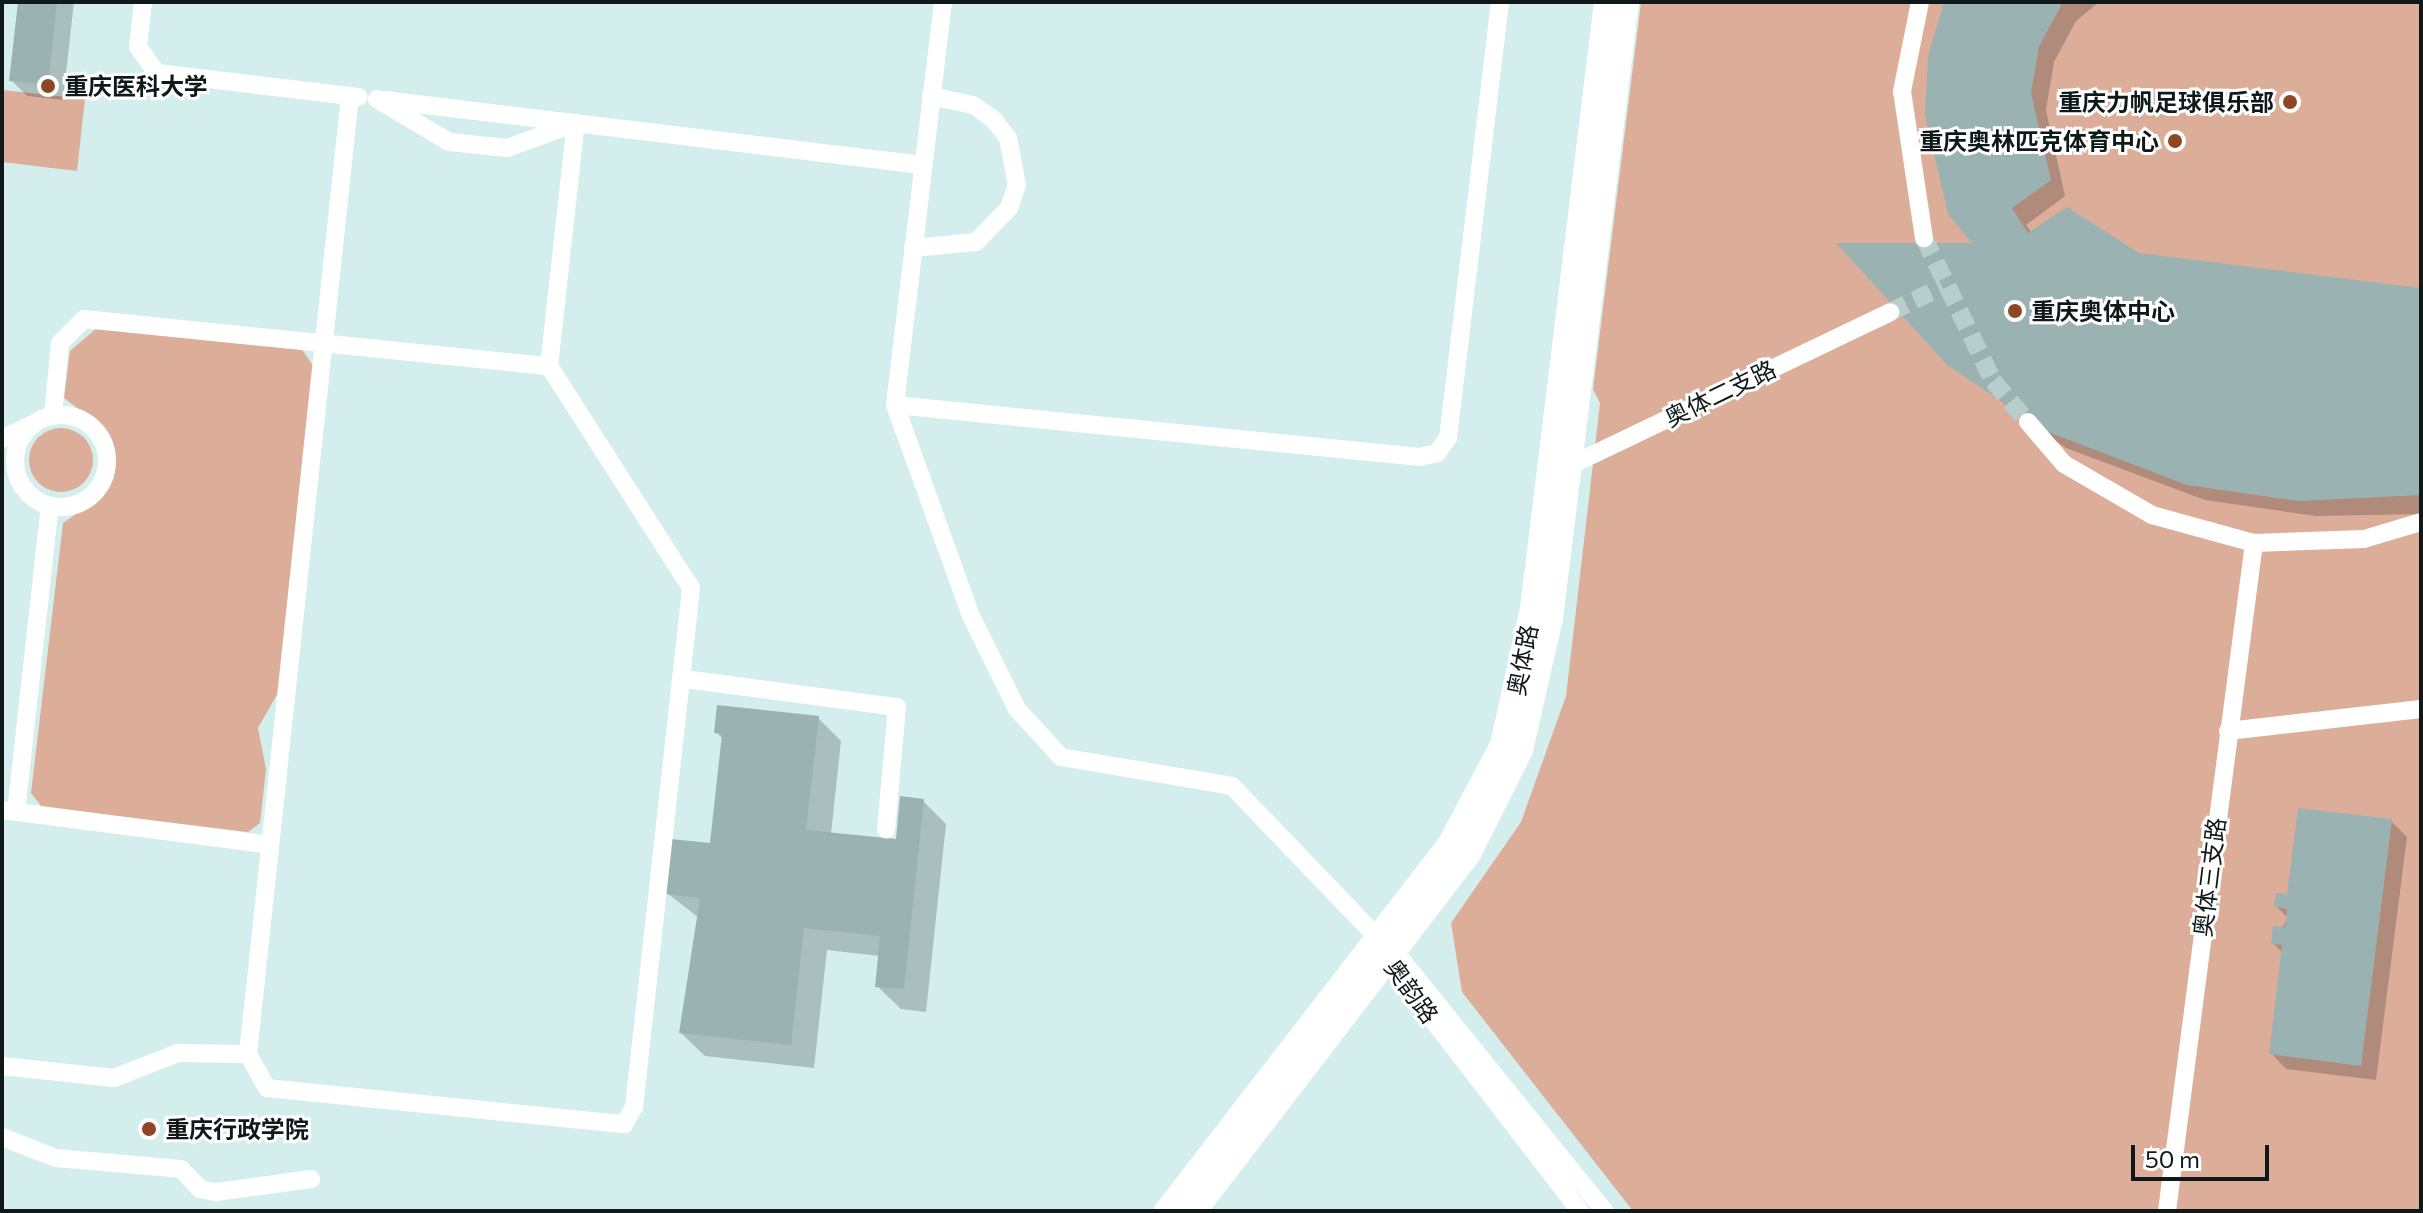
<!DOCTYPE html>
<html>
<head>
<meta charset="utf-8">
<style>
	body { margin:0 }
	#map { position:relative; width:2423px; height:1213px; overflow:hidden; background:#d4eeed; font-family:Commissioner,"Noto Sans SC",sans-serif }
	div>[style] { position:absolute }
	.green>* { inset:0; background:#dcae9a }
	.round { border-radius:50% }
	.shadow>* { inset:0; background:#0003 }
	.building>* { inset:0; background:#9ab3b2 }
	.minor-tunnel>* { height:18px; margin-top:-9px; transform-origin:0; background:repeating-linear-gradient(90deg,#b7cecd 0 18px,transparent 0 27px) }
	.minor>* { height:18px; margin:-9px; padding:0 9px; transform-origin:9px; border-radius:9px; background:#fff }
	.minor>.ring { margin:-9px; padding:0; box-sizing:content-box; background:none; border:18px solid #fff; border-radius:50% }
	.major>* { height:24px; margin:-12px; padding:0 12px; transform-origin:12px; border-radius:12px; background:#fff }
	.dots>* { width:22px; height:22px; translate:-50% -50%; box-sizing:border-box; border:4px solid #fff; border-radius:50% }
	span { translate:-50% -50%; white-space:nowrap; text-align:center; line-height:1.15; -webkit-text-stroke:6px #fff; paint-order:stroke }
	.poi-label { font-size:24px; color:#101919; font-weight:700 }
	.left { translate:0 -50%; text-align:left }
	.right { translate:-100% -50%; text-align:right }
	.street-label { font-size:24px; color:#101919 }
	.frame { position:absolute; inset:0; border:4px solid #101919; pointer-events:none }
	.scale { position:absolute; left:2131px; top:1145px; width:138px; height:36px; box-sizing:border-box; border:4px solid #101919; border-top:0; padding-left:10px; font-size:24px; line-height:28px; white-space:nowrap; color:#101919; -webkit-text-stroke:6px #fff; paint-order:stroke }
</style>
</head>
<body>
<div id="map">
	<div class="green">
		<div style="clip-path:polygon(1641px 2px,2421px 2px,2421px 1211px,1633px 1211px,1462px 992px,1451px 923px,1521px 822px,1566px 696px,1600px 403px,1593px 389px)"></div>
		<div style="clip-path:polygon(2px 90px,85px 99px,77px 171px,2px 162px)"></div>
		<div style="clip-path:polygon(97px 328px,301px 348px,314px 367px,278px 693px,258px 728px,266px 769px,260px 823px,248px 832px,42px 807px,31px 793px,63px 523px,105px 494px,116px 459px,106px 430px,64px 398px,70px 351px)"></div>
		<div class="round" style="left:29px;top:428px;width:64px;height:64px"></div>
	</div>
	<div class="shadow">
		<div style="clip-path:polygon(20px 2px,74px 2px,63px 100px,27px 96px,11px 80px)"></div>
		<div style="clip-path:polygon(1947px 2px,2099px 2px,2076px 21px,2054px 62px,2046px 110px,2065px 196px,2026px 225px,2032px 233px,2138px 255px,2421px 291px,2421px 514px,2316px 516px,2205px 500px,2066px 448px,1949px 364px,1977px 245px,1950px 213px,1927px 114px)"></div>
		<div style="clip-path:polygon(818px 718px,841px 741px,831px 834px,898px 841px,923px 801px,946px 824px,926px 1012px,901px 1009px,877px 986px,880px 956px,827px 950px,814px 1068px,705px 1056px,681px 1033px,699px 918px,667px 893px,712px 845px,723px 739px,716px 732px)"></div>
		<div style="clip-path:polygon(2391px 821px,2407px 837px,2376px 1080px,2286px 1069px,2271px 1053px,2283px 953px,2273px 943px,2288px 918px,2277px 907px)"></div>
	</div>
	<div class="building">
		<div style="clip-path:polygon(18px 2px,57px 2px,48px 85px,9px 81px)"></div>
		<div style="clip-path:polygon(1944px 2px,2063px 2px,2039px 46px,2031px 93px,2051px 180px,2012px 208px,2028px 233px,2067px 207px,2139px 253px,2421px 288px,2421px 495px,2299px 501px,2187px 485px,2048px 432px,1947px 365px,1836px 243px,1972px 243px,1948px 214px,1925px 115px,1928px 56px)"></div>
		<div style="clip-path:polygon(717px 705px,819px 716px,806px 830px,896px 839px,900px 796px,924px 799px,904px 989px,875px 987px,880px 936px,804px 928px,791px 1045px,679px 1033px,700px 898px,665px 894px,671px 839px,710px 843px,722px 734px,714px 733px)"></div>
		<div style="clip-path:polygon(2298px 808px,2392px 819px,2361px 1066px,2269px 1054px,2282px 945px,2271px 944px,2273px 926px,2285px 927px,2287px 909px,2274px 907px,2276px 893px,2287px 894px)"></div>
	</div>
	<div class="minor-tunnel">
		<div style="left:1924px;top:238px;width:159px;rotate:64.2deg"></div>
		<div style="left:1993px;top:381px;width:54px;rotate:49.5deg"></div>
		<div style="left:1890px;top:312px;width:58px;rotate:-25.7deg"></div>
	</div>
	<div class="minor">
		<div style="left:143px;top:2px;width:45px;rotate:96.3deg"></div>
		<div style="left:138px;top:47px;width:32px;rotate:54deg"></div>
		<div style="left:157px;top:73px;width:203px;rotate:6.8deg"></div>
		<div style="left:943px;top:2px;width:406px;rotate:96.8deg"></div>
		<div style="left:895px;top:405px;width:224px;rotate:70.2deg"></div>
		<div style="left:971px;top:616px;width:104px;rotate:63.7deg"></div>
		<div style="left:1017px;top:709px;width:65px;rotate:47.5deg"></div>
		<div style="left:1061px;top:757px;width:173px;rotate:9.6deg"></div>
		<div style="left:1232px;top:786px;width:211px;rotate:46.2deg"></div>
		<div style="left:1378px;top:938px;width:27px;rotate:66deg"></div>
		<div style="left:1389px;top:963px;width:313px;rotate:52.4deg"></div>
		<div style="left:1920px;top:2px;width:91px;rotate:101.4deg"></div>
		<div style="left:1902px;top:91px;width:149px;rotate:81.5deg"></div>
		<div style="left:384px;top:100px;width:542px;rotate:6.89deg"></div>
		<div style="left:913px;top:248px;width:63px;rotate:-5.4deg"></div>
		<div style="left:976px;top:242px;width:47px;rotate:-45.9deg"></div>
		<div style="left:1009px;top:208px;width:24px;rotate:-71deg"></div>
		<div style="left:1017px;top:185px;width:48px;rotate:-100.8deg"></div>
		<div style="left:1008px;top:138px;width:24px;rotate:-128deg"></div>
		<div style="left:993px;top:119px;width:24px;rotate:-145deg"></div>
		<div style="left:973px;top:105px;width:43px;rotate:-167.9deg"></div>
		<div style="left:895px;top:405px;width:528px;rotate:5.66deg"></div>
		<div style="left:1420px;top:457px;width:17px;rotate:-13deg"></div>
		<div style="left:1437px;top:453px;width:19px;rotate:-54deg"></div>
		<div style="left:1448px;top:438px;width:439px;rotate:-83.2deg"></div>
		<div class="ring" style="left:15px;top:415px;width:74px;height:74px"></div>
		<div style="left:53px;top:415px;width:72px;rotate:-84.4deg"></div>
		<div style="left:60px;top:343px;width:34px;rotate:-45deg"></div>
		<div style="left:84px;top:319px;width:467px;rotate:5.8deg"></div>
		<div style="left:549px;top:366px;width:244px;rotate:-83.7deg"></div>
		<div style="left:576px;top:123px;width:73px;rotate:160.1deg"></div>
		<div style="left:507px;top:148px;width:58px;rotate:-174.1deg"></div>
		<div style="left:449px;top:142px;width:84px;rotate:-149.2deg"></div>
		<div style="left:2028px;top:422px;width:55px;rotate:49.4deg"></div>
		<div style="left:2064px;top:464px;width:102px;rotate:30.1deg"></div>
		<div style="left:2152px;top:515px;width:106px;rotate:15.4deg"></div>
		<div style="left:2254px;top:543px;width:110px;rotate:-2.1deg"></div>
		<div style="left:2364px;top:539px;width:59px;rotate:-16.6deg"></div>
		<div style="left:2px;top:439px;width:30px;rotate:-26deg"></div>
		<div style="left:1563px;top:469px;width:363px;rotate:-25.6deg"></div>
		<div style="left:684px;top:679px;width:215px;rotate:7.5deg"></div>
		<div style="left:897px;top:707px;width:123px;rotate:95.1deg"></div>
		<div style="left:2228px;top:731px;width:194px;rotate:-6.5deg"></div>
		<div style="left:2px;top:810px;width:270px;rotate:7.4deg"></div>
		<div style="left:16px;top:812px;width:308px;rotate:-83.7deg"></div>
		<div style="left:1388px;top:943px;width:344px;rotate:51.1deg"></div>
		<div style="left:248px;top:1054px;width:963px;rotate:-83.92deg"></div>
		<div style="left:2px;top:1066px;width:113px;rotate:6.1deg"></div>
		<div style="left:114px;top:1078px;width:69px;rotate:-21.3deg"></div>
		<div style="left:178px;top:1053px;width:70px;rotate:0.8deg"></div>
		<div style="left:248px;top:1054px;width:39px;rotate:61deg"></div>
		<div style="left:267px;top:1088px;width:359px;rotate:5.8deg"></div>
		<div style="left:624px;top:1124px;width:20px;rotate:-60deg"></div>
		<div style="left:634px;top:1107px;width:522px;rotate:-83.73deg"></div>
		<div style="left:691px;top:588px;width:264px;rotate:-122.6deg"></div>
		<div style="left:2px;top:1137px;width:58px;rotate:21.3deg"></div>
		<div style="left:56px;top:1158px;width:125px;rotate:5deg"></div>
		<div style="left:181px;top:1169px;width:28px;rotate:46deg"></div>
		<div style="left:200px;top:1189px;width:16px;rotate:11deg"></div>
		<div style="left:216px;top:1192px;width:96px;rotate:-7.8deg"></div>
		<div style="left:2167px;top:1211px;width:674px;rotate:-82.58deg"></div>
	</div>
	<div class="major">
		<div style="left:1166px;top:1211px;width:463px;rotate:-52.3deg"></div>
		<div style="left:1449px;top:845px;width:113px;rotate:-62.1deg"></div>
		<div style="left:1502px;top:745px;width:139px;rotate:-77.6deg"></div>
		<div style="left:1532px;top:609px;width:611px;rotate:-83.05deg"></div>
		<div style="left:1195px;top:1211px;width:450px;rotate:-52.5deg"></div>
		<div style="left:1469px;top:854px;width:116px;rotate:-63.4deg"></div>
		<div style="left:1521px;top:750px;width:135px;rotate:-77.2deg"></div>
		<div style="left:1551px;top:618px;width:621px;rotate:-82.97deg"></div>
	</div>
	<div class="dots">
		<div style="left:48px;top:86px;background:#8e4724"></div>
		<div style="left:2290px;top:102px;background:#8e4724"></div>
		<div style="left:2175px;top:141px;background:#8e4724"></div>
		<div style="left:2015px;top:311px;background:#8e4724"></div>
		<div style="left:149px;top:1129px;background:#8e4724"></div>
	</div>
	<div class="poi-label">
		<span class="left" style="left:64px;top:86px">重庆医科大学</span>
		<span class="right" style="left:2274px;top:102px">重庆力帆足球俱乐部</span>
		<span class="right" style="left:2159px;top:141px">重庆奥林匹克体育中心</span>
		<span class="left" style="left:2031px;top:311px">重庆奥体中心</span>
		<span class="left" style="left:165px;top:1129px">重庆行政学院</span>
	</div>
	<div class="street-label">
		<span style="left:1720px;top:393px;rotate:-26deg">奥体二支路</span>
		<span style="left:1522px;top:660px;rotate:-79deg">奥体路</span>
		<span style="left:2209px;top:877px;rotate:-83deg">奥体三支路</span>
		<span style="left:1412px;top:991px;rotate:54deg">奥韵路</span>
	</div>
	<div class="frame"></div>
	<div class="scale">50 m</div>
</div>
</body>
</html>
